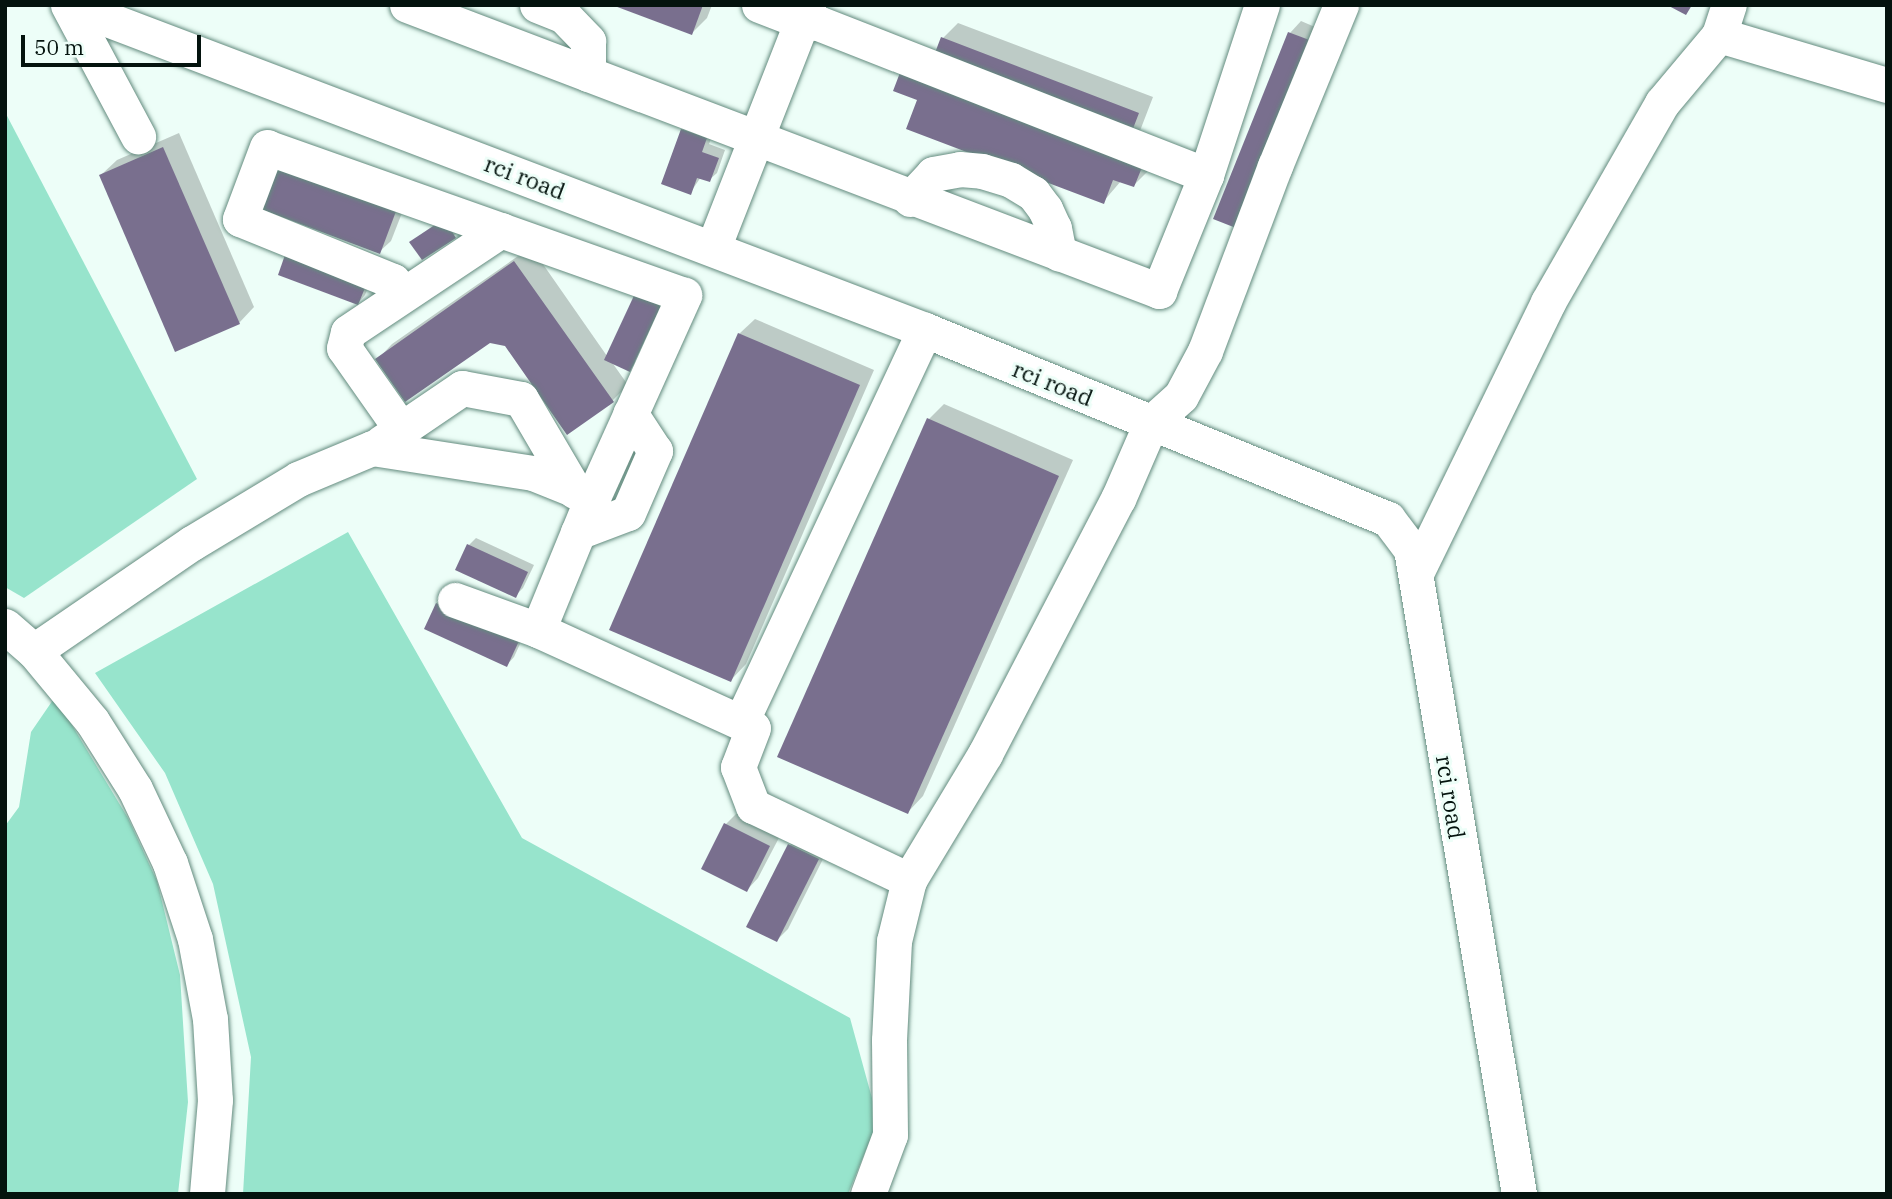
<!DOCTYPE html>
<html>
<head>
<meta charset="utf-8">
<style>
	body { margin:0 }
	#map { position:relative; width:1892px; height:1199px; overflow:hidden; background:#edfef8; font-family:"IBM Plex Serif",serif }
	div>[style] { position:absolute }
	.green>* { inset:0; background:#97e4cc }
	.shadow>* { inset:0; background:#0003 }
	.building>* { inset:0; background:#796f8e }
	.roads { filter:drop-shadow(0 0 2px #638b7e) drop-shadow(0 0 2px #638b7e) }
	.minor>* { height:35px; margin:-17.5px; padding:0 17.5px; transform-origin:17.5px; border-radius:17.5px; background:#fff }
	span { translate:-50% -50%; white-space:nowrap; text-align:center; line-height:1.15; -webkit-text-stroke:6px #edfef8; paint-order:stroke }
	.street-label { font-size:23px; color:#04130e }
	.frame { position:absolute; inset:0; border:7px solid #04130e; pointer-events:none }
	.scale { position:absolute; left:21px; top:35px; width:180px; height:32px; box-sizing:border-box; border:4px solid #04130e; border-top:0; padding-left:9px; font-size:21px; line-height:24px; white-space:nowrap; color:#04130e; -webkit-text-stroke:5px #edfef8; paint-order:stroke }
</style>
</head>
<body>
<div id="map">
	<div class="green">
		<div style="clip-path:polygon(5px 112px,197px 479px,24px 598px,5px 587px)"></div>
		<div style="clip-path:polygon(348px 532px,522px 838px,850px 1018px,878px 1120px,848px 1194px,243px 1194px,251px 1057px,213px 884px,165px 773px,95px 673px)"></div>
		<div style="clip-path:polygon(55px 697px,128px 818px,157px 881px,180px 975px,188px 1102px,178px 1194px,5px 1194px,5px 826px,19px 807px,31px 732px)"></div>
	</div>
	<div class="shadow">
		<div style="clip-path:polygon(616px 5px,712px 5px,707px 18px,692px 33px)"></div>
		<div style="clip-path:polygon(1301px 21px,1322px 30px,1247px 214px,1290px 33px)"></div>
		<div style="clip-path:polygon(958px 23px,1153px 97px,1138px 136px,1149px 170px,1134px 185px,1121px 181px,1103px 202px,934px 61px,943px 38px)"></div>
		<div style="clip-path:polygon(690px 123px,714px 131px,709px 144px,725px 150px,717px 173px,709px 180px,701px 177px,690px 193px,682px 130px)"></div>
		<div style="clip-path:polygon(179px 133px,254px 307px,239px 323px,101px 175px,117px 160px)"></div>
		<div style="clip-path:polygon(289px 149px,409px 195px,391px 241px,379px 252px)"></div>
		<div style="clip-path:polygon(452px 212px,463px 229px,422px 258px,411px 242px)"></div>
		<div style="clip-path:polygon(295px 246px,373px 275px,365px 295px,358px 303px)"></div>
		<div style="clip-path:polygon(531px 247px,607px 356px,637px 362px,629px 370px,611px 361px,628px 385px,612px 401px,506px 344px,489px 341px,377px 360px,392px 344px)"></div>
		<div style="clip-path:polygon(755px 319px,874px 370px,746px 664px,731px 680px,739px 334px)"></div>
		<div style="clip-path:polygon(944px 404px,1073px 460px,923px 796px,908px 812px,929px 419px)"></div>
		<div style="clip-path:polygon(476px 538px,534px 565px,523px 588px,515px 596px,469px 545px)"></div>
		<div style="clip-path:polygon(445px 597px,525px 633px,514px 657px,507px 665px,437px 604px)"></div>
		<div style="clip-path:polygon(737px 813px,781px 834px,758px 878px,747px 890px,726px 824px)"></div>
		<div style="clip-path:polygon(801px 833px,829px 847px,788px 929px,777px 940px,749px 926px,790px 845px)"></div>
	</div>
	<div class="building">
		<div style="clip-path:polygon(612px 5px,703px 5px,692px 35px)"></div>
		<div style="clip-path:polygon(1667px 5px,1692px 5px,1686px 15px)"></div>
		<div style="clip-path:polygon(1288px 32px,1312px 41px,1236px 228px,1213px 219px)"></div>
		<div style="clip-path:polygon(941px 37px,1139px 113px,1124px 152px,1145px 160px,1134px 187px,1113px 180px,1104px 204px,906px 129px,917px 100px,893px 91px,901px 70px,925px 79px)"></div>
		<div style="clip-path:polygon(681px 129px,707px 138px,702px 152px,719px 158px,710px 182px,697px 178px,691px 195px,661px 184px)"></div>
		<div style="clip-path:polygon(163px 147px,240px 324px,175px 352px,99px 175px)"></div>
		<div style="clip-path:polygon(276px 160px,398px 206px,380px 254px,258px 208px)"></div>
		<div style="clip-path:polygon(444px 219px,456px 238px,422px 260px,409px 242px)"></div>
		<div style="clip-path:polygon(286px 252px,367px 283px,358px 305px,278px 275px)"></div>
		<div style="clip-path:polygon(514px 261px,614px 402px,567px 435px,505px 346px,490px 343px,405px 402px,375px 359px)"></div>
		<div style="clip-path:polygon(638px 287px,664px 299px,630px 372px,604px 360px)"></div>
		<div style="clip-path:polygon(738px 333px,860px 385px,731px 682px,609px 630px)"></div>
		<div style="clip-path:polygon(927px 418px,1059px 476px,908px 814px,777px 757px)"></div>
		<div style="clip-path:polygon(467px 544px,528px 572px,516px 598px,455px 570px)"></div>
		<div style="clip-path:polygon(436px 603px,519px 641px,507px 667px,424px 629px)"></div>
		<div style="clip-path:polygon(724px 823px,770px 846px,747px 892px,701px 869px)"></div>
		<div style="clip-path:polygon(788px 844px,819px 859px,777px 942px,746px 927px)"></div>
	</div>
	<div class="roads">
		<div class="minor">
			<div style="left:68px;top:5px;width:149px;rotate:61.9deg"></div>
			<div style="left:70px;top:5px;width:915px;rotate:20.81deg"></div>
			<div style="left:925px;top:330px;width:500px;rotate:22.21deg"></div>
			<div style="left:1388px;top:519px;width:38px;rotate:53deg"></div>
			<div style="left:1411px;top:549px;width:654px;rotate:80.49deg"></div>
			<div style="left:407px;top:5px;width:805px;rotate:20.82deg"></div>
			<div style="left:1159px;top:291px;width:125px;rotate:-67.9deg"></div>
			<div style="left:1206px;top:175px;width:179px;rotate:-71.8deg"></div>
			<div style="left:537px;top:5px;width:29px;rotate:22deg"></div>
			<div style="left:564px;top:16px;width:35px;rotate:46deg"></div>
			<div style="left:588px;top:41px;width:33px;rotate:90deg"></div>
			<div style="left:759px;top:5px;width:45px;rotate:20.9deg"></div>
			<div style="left:801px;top:21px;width:17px;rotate:7deg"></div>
			<div style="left:818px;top:23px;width:417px;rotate:21.4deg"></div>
			<div style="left:1719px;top:35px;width:175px;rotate:16.6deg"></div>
			<div style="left:910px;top:199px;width:34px;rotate:-47deg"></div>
			<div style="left:933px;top:174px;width:27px;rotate:-10deg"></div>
			<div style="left:960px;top:169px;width:22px;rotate:5deg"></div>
			<div style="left:982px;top:171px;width:30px;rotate:17deg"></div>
			<div style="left:1011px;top:180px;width:26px;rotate:31deg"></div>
			<div style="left:1033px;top:193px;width:20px;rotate:53deg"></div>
			<div style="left:1045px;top:209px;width:21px;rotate:65deg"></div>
			<div style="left:1054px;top:228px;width:26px;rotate:79deg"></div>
			<div style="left:713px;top:248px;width:261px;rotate:-68.6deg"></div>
			<div style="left:401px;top:429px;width:99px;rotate:-125.1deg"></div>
			<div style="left:344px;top:348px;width:16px;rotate:-76deg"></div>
			<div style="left:348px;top:332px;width:184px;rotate:-33.7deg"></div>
			<div style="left:381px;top:443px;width:98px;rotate:-34.2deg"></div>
			<div style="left:462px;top:388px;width:60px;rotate:10.6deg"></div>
			<div style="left:521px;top:399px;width:107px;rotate:59.6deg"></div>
			<div style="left:578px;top:532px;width:53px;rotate:-20.8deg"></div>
			<div style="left:628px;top:513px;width:68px;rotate:-66.5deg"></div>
			<div style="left:655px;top:451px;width:45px;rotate:-123.3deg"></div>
			<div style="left:1416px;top:573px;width:301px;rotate:-64deg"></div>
			<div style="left:1548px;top:302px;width:229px;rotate:-60.2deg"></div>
			<div style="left:1662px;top:103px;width:89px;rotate:-50deg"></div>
			<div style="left:1719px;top:35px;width:32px;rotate:-72deg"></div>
			<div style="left:455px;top:600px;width:88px;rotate:19.9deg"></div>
			<div style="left:538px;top:630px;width:236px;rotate:24.5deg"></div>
			<div style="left:753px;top:728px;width:42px;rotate:111deg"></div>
			<div style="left:738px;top:767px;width:42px;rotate:69deg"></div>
			<div style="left:753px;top:806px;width:173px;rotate:25.4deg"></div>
			<div style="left:5px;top:626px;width:38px;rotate:41deg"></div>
			<div style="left:34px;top:651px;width:91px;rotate:50.4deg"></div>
			<div style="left:92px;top:721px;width:80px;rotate:57.7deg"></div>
			<div style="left:135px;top:789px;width:82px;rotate:64.7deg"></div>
			<div style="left:170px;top:863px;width:80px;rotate:71.8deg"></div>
			<div style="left:195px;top:939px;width:81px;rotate:79.4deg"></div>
			<div style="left:210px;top:1019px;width:81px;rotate:86.5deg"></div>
			<div style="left:215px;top:1100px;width:94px;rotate:94.9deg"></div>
			<div style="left:538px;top:630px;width:126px;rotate:-67.7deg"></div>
			<div style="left:34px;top:651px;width:191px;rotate:-34.4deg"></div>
			<div style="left:192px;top:543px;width:124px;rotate:-31.1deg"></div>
			<div style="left:298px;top:479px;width:80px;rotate:-22.7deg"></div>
			<div style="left:372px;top:448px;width:163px;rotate:8.8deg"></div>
			<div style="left:533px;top:473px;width:65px;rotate:21.8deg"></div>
			<div style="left:593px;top:497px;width:222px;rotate:-65.7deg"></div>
			<div style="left:684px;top:295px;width:442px;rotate:-160.5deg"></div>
			<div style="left:267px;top:147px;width:77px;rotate:110.6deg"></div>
			<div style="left:240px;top:219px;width:165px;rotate:22.1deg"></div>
			<div style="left:393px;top:281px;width:17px;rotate:66deg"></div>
			<div style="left:741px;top:722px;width:433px;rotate:-64.9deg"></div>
			<div style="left:868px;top:1194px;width:63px;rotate:-69.6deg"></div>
			<div style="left:890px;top:1135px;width:95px;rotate:-90.6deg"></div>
			<div style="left:889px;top:1040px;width:99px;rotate:-87.1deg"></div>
			<div style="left:894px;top:941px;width:63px;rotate:-76.2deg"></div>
			<div style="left:909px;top:880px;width:147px;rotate:-58.9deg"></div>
			<div style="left:985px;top:754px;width:288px;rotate:-62.5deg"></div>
			<div style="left:1118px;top:499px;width:83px;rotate:-66.5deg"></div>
			<div style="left:1151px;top:423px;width:40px;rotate:-42deg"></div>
			<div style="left:1181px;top:396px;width:51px;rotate:-61.9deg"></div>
			<div style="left:1205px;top:351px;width:198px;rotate:-69.3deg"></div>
			<div style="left:1275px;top:166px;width:174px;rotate:-67.7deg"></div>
		</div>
	</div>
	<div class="street-label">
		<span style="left:525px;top:177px;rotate:21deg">rci road</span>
		<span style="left:1053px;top:383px;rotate:22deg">rci road</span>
		<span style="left:1451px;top:797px;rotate:81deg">rci road</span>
	</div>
	<div class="frame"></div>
	<div class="scale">50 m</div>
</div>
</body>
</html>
